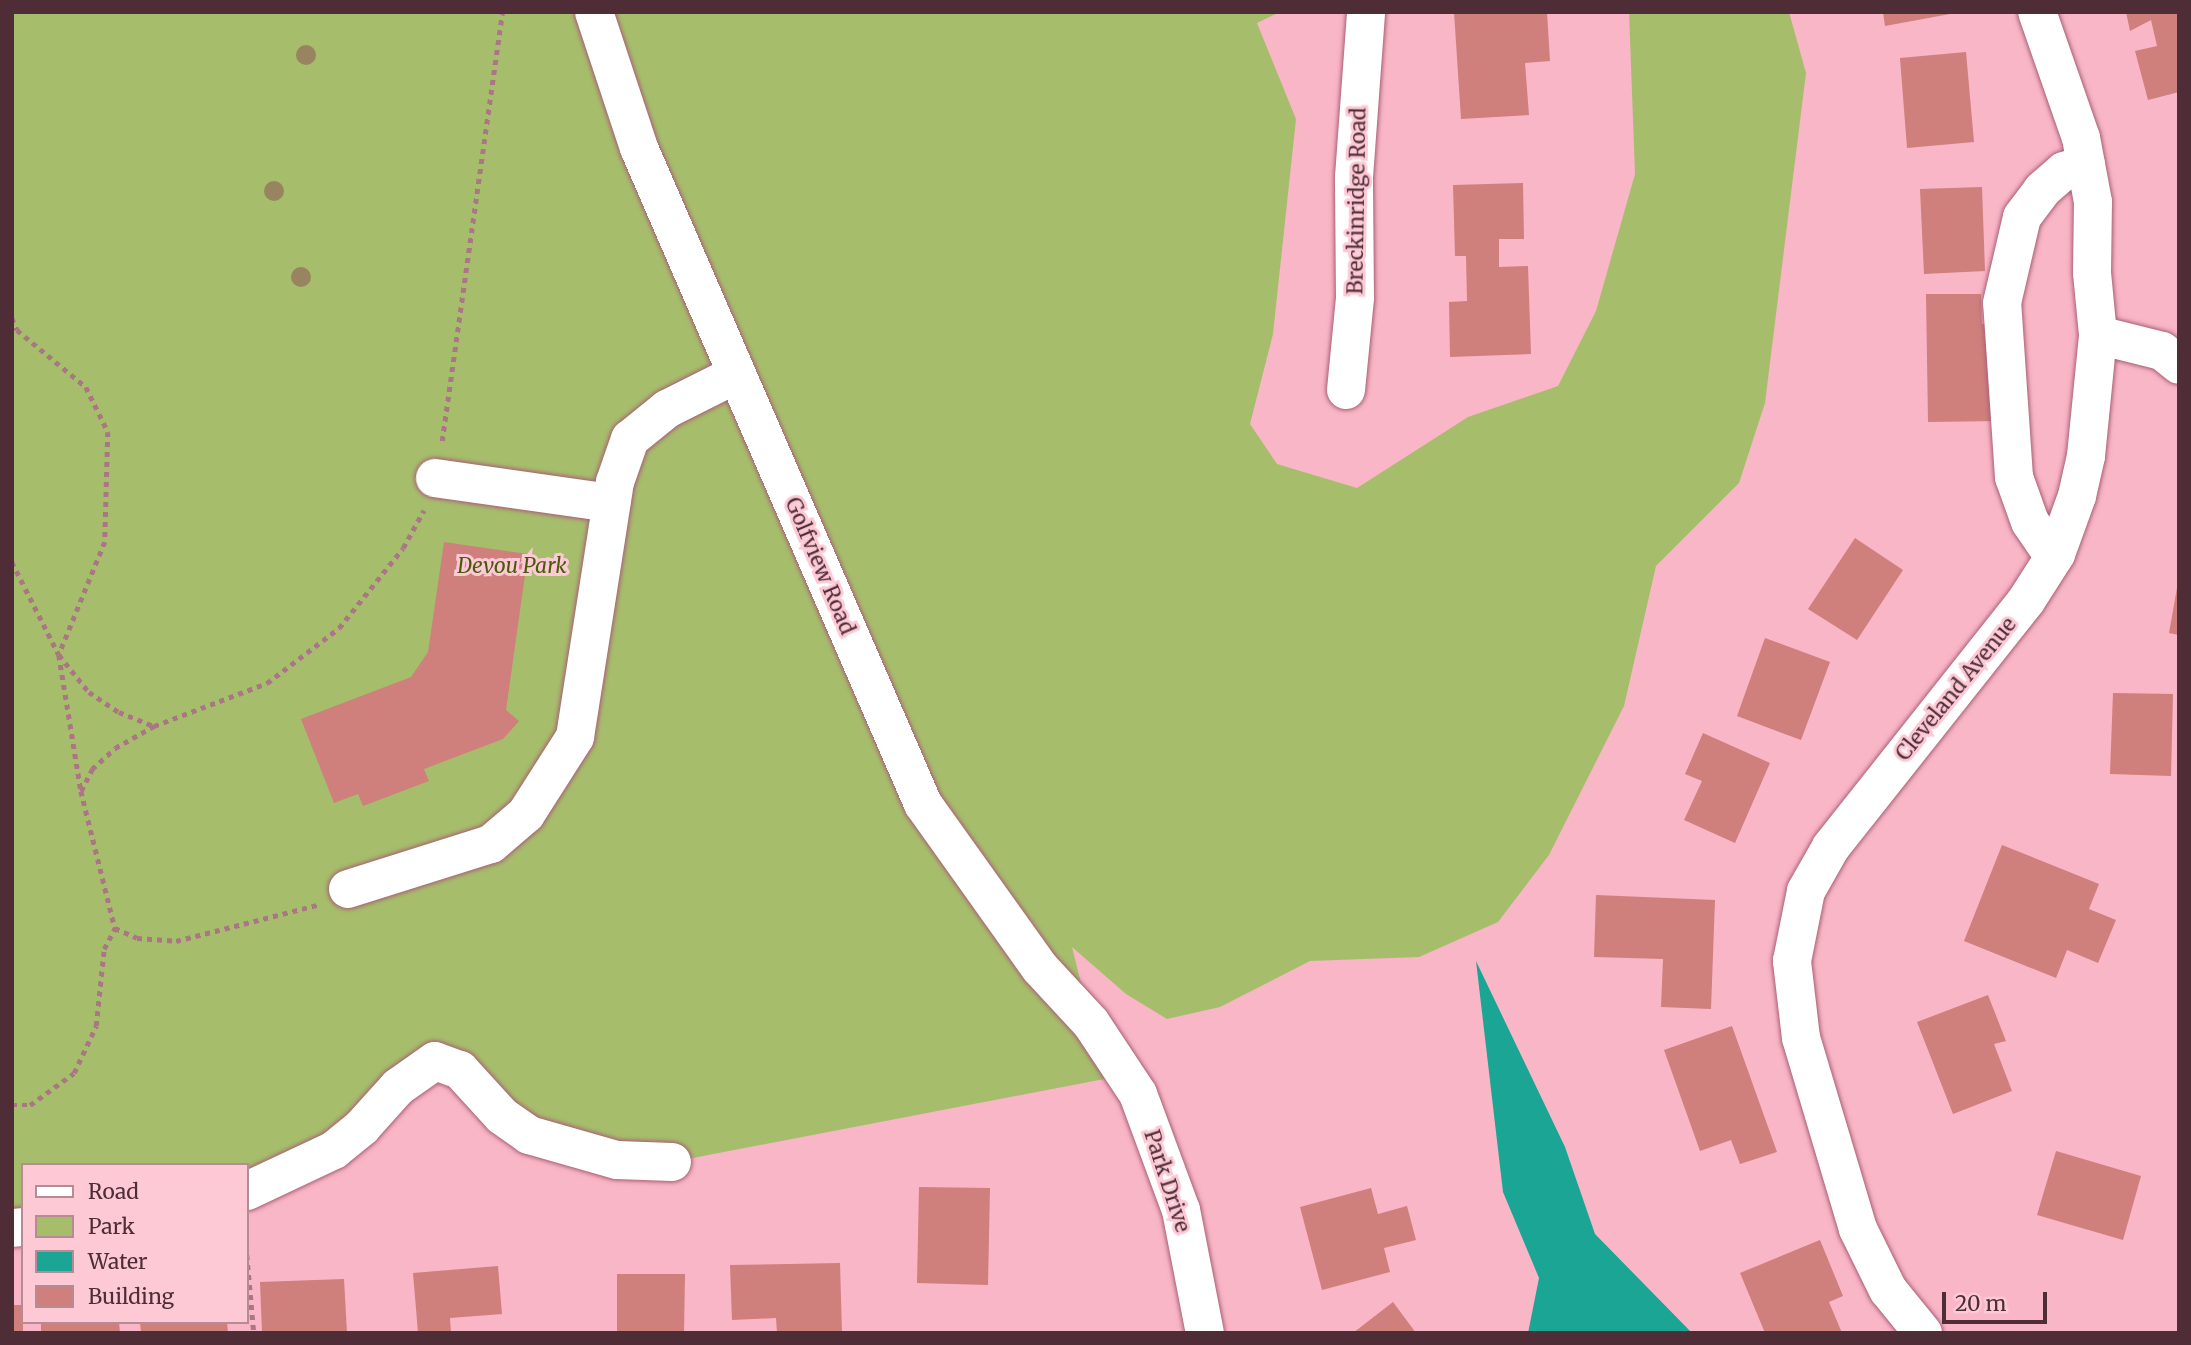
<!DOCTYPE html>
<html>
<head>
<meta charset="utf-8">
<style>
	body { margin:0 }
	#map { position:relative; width:2191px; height:1345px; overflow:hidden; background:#f9b6c7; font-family:Merriweather,serif }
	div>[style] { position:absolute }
	.green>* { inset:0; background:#a6be6c }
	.water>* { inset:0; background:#1aa595 }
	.building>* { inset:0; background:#cf7f7c }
	.path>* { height:4.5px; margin-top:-2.25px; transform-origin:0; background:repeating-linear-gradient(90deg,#aa7684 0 5px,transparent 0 10px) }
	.roads { filter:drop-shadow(0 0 2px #aa5f75) drop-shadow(0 0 2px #aa5f75) }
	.minor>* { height:38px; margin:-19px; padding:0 19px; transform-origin:19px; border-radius:19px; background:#fff }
	.trees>* { width:20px; height:20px; margin:-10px; border-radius:50%; background:#988460 }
	span { translate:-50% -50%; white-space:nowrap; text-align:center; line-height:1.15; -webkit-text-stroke:6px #fcc9d5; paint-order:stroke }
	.street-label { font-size:21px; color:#4e2d36 }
	.park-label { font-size:21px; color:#495b0b; font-style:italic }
	.frame { position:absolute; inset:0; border:14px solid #4e2d36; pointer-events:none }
	.legend { position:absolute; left:21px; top:1163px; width:228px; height:161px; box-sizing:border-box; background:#fcc9d5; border:2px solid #b68b95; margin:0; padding:9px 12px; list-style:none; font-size:21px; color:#4e2d36 }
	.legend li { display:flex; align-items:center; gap:14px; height:35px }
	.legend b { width:35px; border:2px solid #b68b95 }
	.scale { position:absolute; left:1942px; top:1292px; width:105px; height:32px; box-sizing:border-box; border:4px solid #4e2d36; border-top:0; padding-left:9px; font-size:21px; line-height:24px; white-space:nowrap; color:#4e2d36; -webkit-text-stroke:5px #fcc9d5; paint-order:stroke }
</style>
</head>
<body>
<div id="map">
	<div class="green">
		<div style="clip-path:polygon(12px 12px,1280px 12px,1257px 23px,1296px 119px,1273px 334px,1250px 424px,1277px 464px,1357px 488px,1468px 417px,1558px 386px,1596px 311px,1635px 174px,1629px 12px,1789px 12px,1806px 73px,1765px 403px,1739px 483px,1656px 566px,1624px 706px,1549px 855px,1498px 922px,1419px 957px,1310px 961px,1220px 1007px,1167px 1019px,1126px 994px,1072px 947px,1091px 1023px,1125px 1075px,672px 1162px,559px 1147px,435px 1061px,247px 1191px,247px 1165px,23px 1165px,23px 1227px,12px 1228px)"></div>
	</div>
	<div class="water">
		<div style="clip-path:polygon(1476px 961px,1565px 1147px,1595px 1234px,1692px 1333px,1528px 1333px,1539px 1278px,1503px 1192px)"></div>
	</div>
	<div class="building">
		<div style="clip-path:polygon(1454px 12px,1547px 12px,1550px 61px,1525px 63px,1529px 115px,1461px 119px)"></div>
		<div style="clip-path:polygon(1883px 12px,1950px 12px,1950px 14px,1885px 26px)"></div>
		<div style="clip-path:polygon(2126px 12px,2179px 12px,2179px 92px,2148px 100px,2135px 51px,2157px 46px,2151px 20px,2130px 31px)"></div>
		<div style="clip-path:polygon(1966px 52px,1974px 142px,1907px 148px,1900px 58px)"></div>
		<div style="clip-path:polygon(1523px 183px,1524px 239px,1499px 239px,1499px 267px,1528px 266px,1531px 354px,1450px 357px,1449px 302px,1467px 301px,1466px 256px,1455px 256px,1453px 185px)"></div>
		<div style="clip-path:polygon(1982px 187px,1985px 271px,1924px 274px,1920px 189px)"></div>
		<div style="clip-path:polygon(1926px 294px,1981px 294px,1982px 324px,1999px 324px,2000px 421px,1928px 422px)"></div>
		<div style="clip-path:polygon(1855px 538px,1903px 570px,1857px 640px,1808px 609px)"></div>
		<div style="clip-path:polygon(444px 542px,528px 554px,506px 710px,519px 721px,503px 739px,424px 769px,429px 781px,363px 806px,358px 794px,334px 803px,301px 719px,411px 677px,428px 652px)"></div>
		<div style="clip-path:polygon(2177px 588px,2179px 588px,2179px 635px,2169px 633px)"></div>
		<div style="clip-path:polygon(1765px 638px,1830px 662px,1801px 740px,1737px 716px)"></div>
		<div style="clip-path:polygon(2113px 693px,2173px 694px,2171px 776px,2110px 774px)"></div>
		<div style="clip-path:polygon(1703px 733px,1770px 763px,1735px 843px,1684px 820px,1702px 781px,1685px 774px)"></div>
		<div style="clip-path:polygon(2002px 845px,2099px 884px,2089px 909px,2116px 920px,2098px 963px,2067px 950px,2056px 978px,1964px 941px)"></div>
		<div style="clip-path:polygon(1596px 895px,1715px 900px,1711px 1009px,1661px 1007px,1663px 959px,1594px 957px)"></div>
		<div style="clip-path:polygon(1988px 995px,2006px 1041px,1994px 1044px,2012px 1091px,1953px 1114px,1917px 1022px)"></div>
		<div style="clip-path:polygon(1732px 1026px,1777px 1152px,1740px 1164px,1731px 1140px,1700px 1151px,1664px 1050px)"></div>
		<div style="clip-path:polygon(2056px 1151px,2141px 1176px,2123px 1240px,2037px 1215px)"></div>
		<div style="clip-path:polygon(919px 1187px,990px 1188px,988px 1285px,917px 1283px)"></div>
		<div style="clip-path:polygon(1371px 1188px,1378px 1214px,1407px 1206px,1416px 1240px,1384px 1248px,1390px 1272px,1322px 1290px,1300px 1207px)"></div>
		<div style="clip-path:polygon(1820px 1240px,1843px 1296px,1829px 1302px,1842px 1333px,1765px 1333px,1740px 1273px)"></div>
		<div style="clip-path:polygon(840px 1263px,842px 1333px,777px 1333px,776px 1318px,732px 1320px,730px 1265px)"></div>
		<div style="clip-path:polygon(498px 1266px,502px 1314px,450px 1318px,451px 1333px,418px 1333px,413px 1273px)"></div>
		<div style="clip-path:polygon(617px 1274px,685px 1274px,684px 1333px,617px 1333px)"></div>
		<div style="clip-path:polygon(344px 1279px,347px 1333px,262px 1332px,260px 1282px)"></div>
		<div style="clip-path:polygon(1393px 1302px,1416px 1333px,1353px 1333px)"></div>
		<div style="clip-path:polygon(12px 1305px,23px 1305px,23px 1333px,12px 1333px)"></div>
		<div style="clip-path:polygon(41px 1322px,119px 1322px,120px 1333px,41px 1333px)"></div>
		<div style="clip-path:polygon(140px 1322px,227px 1322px,228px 1333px,141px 1333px)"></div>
	</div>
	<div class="path">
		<div style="left:12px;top:318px;width:13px;rotate:67deg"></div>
		<div style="left:17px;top:330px;width:89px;rotate:39.6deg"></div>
		<div style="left:86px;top:387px;width:50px;rotate:63.9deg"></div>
		<div style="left:108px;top:432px;width:110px;rotate:91.6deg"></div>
		<div style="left:105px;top:542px;width:122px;rotate:112.2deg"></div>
		<div style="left:59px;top:655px;width:48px;rotate:51deg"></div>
		<div style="left:89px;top:692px;width:36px;rotate:34deg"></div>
		<div style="left:119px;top:712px;width:38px;rotate:22deg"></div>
		<div style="left:442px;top:441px;width:433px;rotate:-82deg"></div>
		<div style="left:12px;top:562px;width:104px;rotate:63.2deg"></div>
		<div style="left:59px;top:655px;width:138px;rotate:80.8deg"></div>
		<div style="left:81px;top:791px;width:141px;rotate:76.1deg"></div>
		<div style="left:115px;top:928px;width:24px;rotate:24deg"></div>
		<div style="left:137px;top:938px;width:39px;rotate:4deg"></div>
		<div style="left:176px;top:941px;width:146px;rotate:-14.3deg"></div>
		<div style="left:81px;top:791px;width:25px;rotate:-63deg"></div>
		<div style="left:92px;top:769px;width:31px;rotate:-42deg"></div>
		<div style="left:115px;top:748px;width:45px;rotate:-29.4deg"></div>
		<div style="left:154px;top:726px;width:121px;rotate:-20.8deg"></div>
		<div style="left:267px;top:683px;width:91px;rotate:-37.4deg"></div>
		<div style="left:339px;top:628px;width:102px;rotate:-51.3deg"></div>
		<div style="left:403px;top:548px;width:43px;rotate:-61.1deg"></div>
		<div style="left:12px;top:1105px;width:18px"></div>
		<div style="left:30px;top:1105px;width:54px;rotate:-36deg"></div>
		<div style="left:74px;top:1073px;width:52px;rotate:-64.9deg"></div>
		<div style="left:96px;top:1026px;width:77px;rotate:-84.1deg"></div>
		<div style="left:104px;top:949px;width:24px;rotate:-62deg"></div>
		<div style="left:247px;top:1255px;width:78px;rotate:84.9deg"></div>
	</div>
	<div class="roads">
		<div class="minor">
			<div style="left:594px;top:12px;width:143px;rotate:71.7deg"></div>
			<div style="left:639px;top:148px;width:715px;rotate:66.59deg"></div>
			<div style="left:923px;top:804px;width:201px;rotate:54.5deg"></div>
			<div style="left:1040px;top:968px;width:75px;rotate:47.2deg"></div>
			<div style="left:1091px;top:1023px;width:85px;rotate:56.5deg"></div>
			<div style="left:1138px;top:1094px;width:124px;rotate:69.7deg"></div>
			<div style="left:1181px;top:1210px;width:125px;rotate:79deg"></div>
			<div style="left:2098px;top:335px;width:66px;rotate:14deg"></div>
			<div style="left:2162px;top:351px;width:22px;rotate:39deg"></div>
			<div style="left:1346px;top:390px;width:92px;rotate:-84.4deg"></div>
			<div style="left:1355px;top:298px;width:121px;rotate:-90.5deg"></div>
			<div style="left:1354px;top:177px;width:165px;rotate:-85.8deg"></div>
			<div style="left:435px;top:478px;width:178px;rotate:8.1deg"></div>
			<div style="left:2054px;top:557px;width:42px;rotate:-124.4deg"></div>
			<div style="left:2030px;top:522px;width:48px;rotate:-109.6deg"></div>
			<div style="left:2014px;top:477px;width:174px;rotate:-93.9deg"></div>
			<div style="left:2002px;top:303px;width:88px;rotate:-76.9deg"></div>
			<div style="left:2022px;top:217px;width:34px;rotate:-53deg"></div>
			<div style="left:2042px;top:190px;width:29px;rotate:-41deg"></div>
			<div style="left:2064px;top:171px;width:23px;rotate:-18deg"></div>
			<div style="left:348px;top:889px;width:150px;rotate:-17.5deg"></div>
			<div style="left:491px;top:844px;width:46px;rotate:-40.6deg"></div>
			<div style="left:526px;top:814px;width:91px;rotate:-57.5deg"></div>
			<div style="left:575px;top:737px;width:258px;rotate:-81.1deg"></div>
			<div style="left:615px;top:482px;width:46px;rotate:-70.8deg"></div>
			<div style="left:630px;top:439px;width:48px;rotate:-39deg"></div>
			<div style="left:667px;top:409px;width:78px;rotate:-26.6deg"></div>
			<div style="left:247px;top:1191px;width:96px;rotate:-25.2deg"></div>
			<div style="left:334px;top:1150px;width:36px;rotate:-39deg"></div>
			<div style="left:362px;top:1127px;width:54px;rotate:-48deg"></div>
			<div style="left:398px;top:1087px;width:45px;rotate:-35.1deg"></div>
			<div style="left:435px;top:1061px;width:27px;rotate:20deg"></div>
			<div style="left:460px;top:1070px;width:62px;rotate:47.6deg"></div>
			<div style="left:502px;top:1116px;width:33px;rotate:35deg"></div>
			<div style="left:529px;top:1135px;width:91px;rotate:15.9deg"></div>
			<div style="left:617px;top:1160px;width:55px;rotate:2.1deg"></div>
			<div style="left:12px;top:1228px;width:11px;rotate:-5deg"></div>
			<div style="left:1923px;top:1333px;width:55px;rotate:-129.1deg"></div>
			<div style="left:1888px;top:1290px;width:68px;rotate:-116.2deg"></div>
			<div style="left:1858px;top:1229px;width:199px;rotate:-106.6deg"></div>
			<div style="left:1801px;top:1038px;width:78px;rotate:-96.7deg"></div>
			<div style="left:1792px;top:961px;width:71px;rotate:-78.7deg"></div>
			<div style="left:1806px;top:891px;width:51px;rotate:-60.4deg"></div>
			<div style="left:1831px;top:847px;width:314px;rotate:-51.6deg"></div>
			<div style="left:2026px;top:601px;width:56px;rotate:-57.4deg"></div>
			<div style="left:2056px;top:554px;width:62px;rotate:-70.1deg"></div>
			<div style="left:2077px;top:496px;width:41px;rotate:-77.3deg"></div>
			<div style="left:2086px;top:456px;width:122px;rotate:-84.3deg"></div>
			<div style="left:2098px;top:335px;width:62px;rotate:-95.5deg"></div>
			<div style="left:2092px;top:273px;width:71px;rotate:-89.2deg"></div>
			<div style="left:2093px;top:202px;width:65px;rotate:-100.6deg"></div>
			<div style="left:2081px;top:138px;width:133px;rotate:-109.2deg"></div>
		</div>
	</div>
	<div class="trees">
		<div style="left:306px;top:55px"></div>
		<div style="left:274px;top:191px"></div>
		<div style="left:301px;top:277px"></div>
	</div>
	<div class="street-label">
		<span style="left:1357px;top:201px;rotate:-89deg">Breckinridge Road</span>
		<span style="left:820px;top:566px;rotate:67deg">Golfview Road</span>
		<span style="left:1956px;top:689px;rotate:-51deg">Cleveland Avenue</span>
		<span style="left:1167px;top:1181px;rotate:72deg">Park Drive</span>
	</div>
	<div class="park-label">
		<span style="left:512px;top:566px">Devou Park</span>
	</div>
	<div class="frame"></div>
	<ul class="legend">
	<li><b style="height:9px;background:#fff"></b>Road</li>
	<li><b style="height:19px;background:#a6be6c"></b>Park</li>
	<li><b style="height:19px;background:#1aa595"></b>Water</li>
	<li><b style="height:19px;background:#cf7f7c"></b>Building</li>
	</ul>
	<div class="scale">20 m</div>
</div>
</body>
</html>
